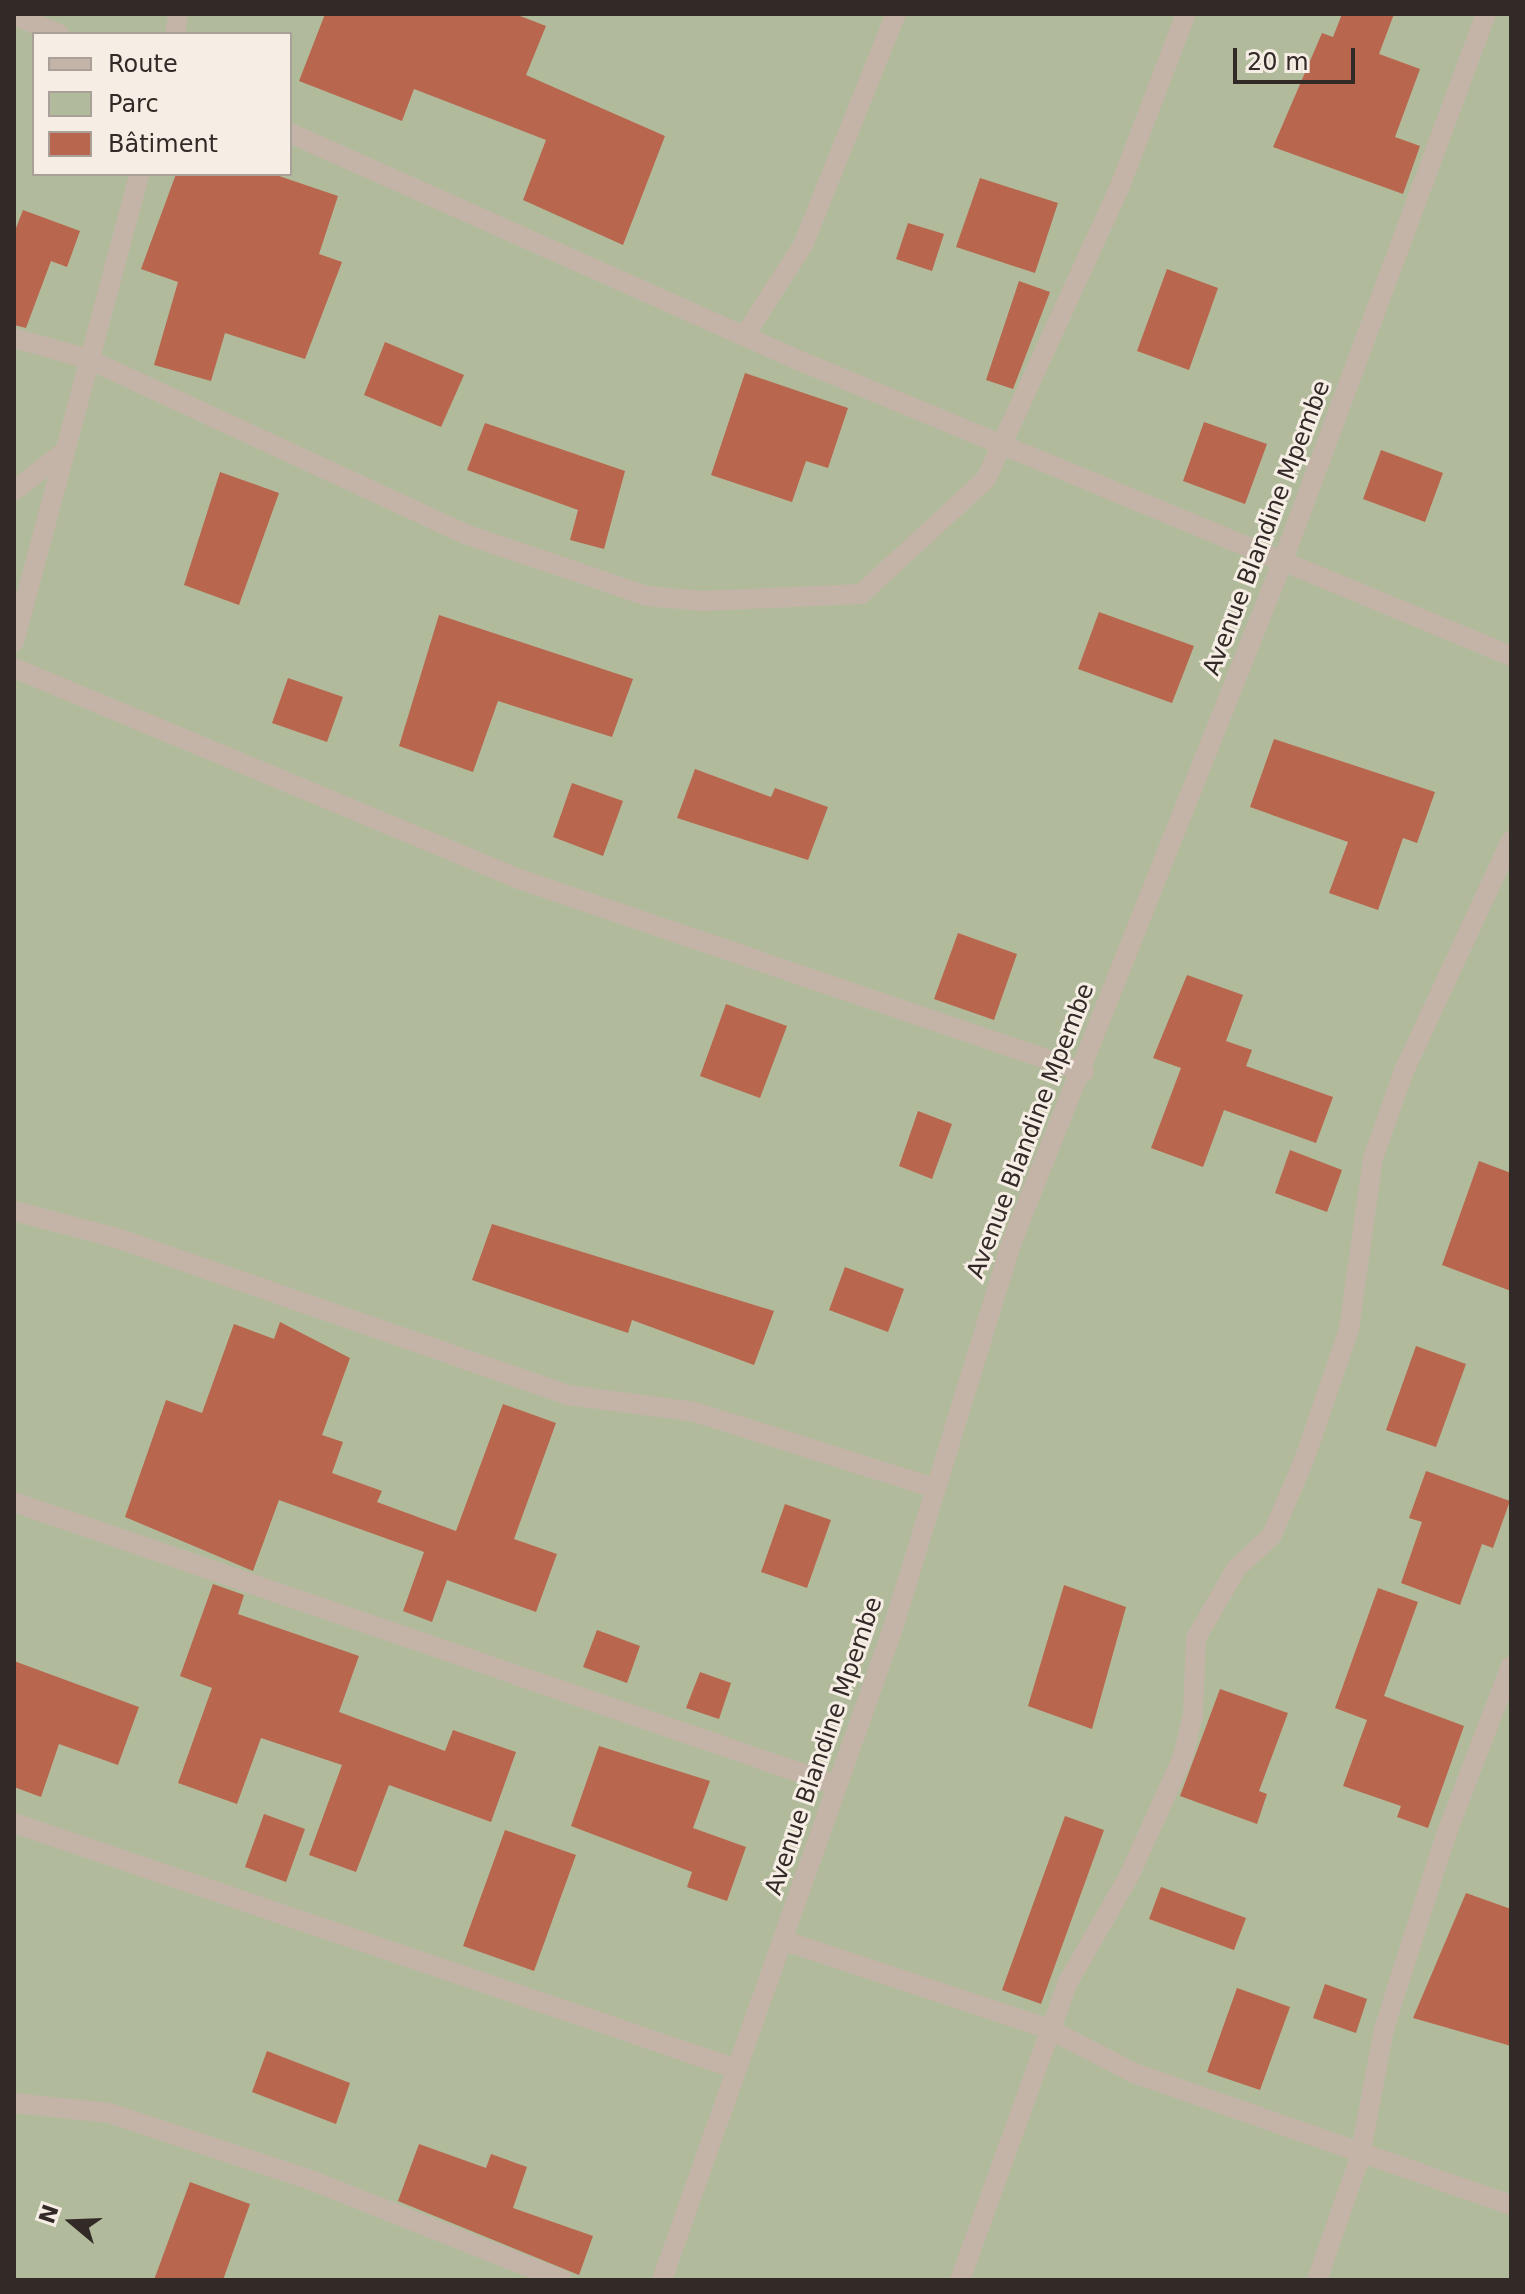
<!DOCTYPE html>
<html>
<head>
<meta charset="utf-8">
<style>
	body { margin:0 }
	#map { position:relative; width:1525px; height:2294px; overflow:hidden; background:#eee4d9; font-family:"DejaVu Sans",sans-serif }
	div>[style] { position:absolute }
	.green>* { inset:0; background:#b1bb9b }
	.building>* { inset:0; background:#b8664d }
	.minor>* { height:20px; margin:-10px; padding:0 10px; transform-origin:10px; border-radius:10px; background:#c4b4a7 }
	span { translate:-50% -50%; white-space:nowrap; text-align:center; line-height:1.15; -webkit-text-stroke:6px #f6eee5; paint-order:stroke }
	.street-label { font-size:24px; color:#322a27 }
	.frame { position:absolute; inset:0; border:16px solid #322a27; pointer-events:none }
	.legend { position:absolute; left:32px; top:32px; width:260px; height:144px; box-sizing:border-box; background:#f6eee5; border:2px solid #a8a099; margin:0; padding:10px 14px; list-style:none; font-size:24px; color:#322a27 }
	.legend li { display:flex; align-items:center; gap:16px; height:40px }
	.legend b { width:40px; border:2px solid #a8a099 }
	.north { position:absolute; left:32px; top:2182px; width:80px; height:80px; -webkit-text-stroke:6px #f6eee5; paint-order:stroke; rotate:289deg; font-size:22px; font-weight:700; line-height:32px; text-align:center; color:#322a27 }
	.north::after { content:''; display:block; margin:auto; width:28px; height:36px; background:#322a27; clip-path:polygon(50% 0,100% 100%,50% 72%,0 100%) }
	.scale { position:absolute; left:1233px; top:48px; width:122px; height:36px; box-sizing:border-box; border:4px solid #322a27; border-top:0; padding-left:10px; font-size:24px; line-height:28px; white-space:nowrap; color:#322a27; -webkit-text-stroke:6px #f6eee5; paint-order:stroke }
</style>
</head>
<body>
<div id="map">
	<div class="green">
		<div style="clip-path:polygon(evenodd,14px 14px,1511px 14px,1511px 2280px,14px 2280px,14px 14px,34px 34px,290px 34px,290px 174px,34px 174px,34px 34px)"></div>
	</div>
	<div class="building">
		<div style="clip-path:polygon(325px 14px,515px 14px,546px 26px,526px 75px,665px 136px,623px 245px,523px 200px,546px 140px,414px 89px,402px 121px,299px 81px)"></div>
		<div style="clip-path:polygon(1342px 14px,1394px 14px,1379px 54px,1420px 69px,1395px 137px,1420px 146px,1403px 194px,1273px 147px,1322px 33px,1333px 37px)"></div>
		<div style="clip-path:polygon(176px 174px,273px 174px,338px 196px,319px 254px,342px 262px,305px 359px,225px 333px,211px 381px,154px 365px,178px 282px,141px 269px)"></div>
		<div style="clip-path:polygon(980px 178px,1058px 203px,1035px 273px,956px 247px)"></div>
		<div style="clip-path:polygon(23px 210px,80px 231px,67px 267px,51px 261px,26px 328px,14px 325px,14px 233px)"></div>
		<div style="clip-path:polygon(908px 223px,944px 234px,932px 271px,896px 259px)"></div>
		<div style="clip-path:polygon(1167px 269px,1218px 288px,1189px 370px,1137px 351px)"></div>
		<div style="clip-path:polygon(1019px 281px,1050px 292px,1013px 389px,986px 380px)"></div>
		<div style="clip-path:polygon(385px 342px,464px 375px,441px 427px,364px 395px)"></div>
		<div style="clip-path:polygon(745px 373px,848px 408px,828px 468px,806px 461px,792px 502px,711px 475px)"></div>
		<div style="clip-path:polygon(1204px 422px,1267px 444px,1245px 504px,1183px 481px)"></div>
		<div style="clip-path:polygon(485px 423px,625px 471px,604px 549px,570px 540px,578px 510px,467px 470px)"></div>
		<div style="clip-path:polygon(1381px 450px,1443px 473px,1425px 522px,1363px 499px)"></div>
		<div style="clip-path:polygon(220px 472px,279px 493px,239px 605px,184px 585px)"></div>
		<div style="clip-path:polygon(1099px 612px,1194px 646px,1172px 703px,1078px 669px)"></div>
		<div style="clip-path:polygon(439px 615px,633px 679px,612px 737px,498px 701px,473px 772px,399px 746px)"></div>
		<div style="clip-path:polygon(288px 678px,343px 697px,327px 742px,272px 723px)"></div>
		<div style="clip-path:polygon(1274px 739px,1435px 792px,1417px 843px,1403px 838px,1378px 910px,1329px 893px,1348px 842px,1250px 807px)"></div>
		<div style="clip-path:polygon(695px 769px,771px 797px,775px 788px,828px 807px,808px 860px,677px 818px)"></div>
		<div style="clip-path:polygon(572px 783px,623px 801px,603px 856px,553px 837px)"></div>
		<div style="clip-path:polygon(958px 933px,1017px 954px,994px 1020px,934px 999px)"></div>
		<div style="clip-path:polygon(1187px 975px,1243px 995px,1226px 1041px,1252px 1050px,1246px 1066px,1333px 1097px,1316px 1143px,1224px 1110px,1203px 1167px,1151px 1148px,1181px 1068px,1153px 1058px)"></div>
		<div style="clip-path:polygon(726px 1004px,787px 1026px,760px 1098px,700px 1076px)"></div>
		<div style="clip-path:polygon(918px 1111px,952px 1124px,932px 1179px,899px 1166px)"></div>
		<div style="clip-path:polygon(1290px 1150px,1342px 1170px,1327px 1212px,1275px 1193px)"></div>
		<div style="clip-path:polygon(1479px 1161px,1511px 1173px,1511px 1291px,1442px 1265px)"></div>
		<div style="clip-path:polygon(492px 1224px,774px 1311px,754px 1365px,632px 1320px,628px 1333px,472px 1280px)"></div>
		<div style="clip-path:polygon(845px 1267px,904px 1289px,888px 1332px,829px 1310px)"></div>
		<div style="clip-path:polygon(280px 1322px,350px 1358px,322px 1435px,343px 1442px,332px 1473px,382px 1491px,377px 1502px,456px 1531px,503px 1404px,556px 1423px,514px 1539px,557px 1554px,536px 1612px,447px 1580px,432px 1622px,403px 1611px,424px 1552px,279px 1500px,253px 1571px,125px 1517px,166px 1400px,202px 1413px,234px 1324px,274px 1339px)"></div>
		<div style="clip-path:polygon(1416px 1346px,1466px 1364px,1436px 1447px,1386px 1430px)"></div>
		<div style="clip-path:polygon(1426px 1471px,1510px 1501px,1493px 1548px,1482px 1544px,1460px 1605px,1401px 1583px,1422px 1522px,1409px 1518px)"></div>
		<div style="clip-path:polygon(785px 1504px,831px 1520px,807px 1588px,761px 1572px)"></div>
		<div style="clip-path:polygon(213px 1584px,244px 1595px,238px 1614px,359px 1656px,339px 1712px,445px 1751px,453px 1730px,516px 1752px,491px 1822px,389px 1785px,356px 1872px,309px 1855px,342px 1765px,261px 1738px,237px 1804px,178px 1783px,212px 1688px,180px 1676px)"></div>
		<div style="clip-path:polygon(1064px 1585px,1126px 1607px,1092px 1729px,1028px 1706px)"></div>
		<div style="clip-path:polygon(1378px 1588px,1418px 1602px,1384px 1696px,1464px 1726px,1428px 1828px,1397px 1817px,1401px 1806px,1343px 1786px,1367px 1720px,1335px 1708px)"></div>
		<div style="clip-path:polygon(597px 1630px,640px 1646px,627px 1683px,583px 1667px)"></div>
		<div style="clip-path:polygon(14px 1661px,139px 1707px,118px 1765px,59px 1744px,41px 1797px,14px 1787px)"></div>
		<div style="clip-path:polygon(700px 1672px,731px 1683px,719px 1719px,686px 1708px)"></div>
		<div style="clip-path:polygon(1220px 1689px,1288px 1713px,1259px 1791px,1267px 1794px,1257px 1824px,1180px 1796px)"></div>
		<div style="clip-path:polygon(599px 1746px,710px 1781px,693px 1828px,746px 1847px,727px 1901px,687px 1887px,692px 1872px,571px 1826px)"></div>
		<div style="clip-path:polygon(264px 1814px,305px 1829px,286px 1882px,245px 1867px)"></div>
		<div style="clip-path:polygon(1065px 1816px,1104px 1830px,1041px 2004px,1002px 1990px)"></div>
		<div style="clip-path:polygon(505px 1830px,576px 1855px,534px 1971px,463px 1946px)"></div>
		<div style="clip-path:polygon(1161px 1887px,1246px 1918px,1234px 1950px,1149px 1919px)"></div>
		<div style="clip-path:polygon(1466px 1893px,1511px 1909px,1511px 2046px,1413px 2018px)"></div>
		<div style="clip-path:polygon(1325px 1984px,1367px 1999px,1356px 2033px,1313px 2018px)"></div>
		<div style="clip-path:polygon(1237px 1988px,1290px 2007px,1260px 2090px,1207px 2072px)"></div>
		<div style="clip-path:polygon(267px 2051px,350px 2083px,336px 2124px,252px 2092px)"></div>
		<div style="clip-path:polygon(419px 2144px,486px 2168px,491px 2154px,527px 2167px,513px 2208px,593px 2236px,579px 2275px,398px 2201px)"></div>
		<div style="clip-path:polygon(190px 2182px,250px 2204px,223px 2280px,154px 2280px)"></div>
	</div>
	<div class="minor">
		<div style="left:14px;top:15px;width:49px;rotate:22.9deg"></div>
		<div style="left:175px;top:34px;width:20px;rotate:-81deg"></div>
		<div style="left:290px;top:133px;width:556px;rotate:24.08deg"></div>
		<div style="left:798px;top:360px;width:772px;rotate:22.55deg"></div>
		<div style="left:745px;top:335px;width:107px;rotate:-57.2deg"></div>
		<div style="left:803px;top:245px;width:249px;rotate:-68.1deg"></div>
		<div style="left:14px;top:338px;width:77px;rotate:15.8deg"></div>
		<div style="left:88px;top:359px;width:416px;rotate:24.9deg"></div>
		<div style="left:465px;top:534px;width:192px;rotate:18.8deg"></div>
		<div style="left:647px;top:596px;width:55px;rotate:5.2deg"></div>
		<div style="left:702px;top:601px;width:159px;rotate:-2.5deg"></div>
		<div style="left:861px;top:594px;width:170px;rotate:-42.6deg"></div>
		<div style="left:986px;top:479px;width:319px;rotate:-65.4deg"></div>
		<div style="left:1119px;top:189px;width:187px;rotate:-69.1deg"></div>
		<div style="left:14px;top:491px;width:65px;rotate:-38.1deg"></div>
		<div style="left:14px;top:642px;width:484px;rotate:-75deg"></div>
		<div style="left:14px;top:668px;width:547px;rotate:22.68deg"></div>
		<div style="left:519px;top:879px;width:597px;rotate:18.86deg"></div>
		<div style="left:14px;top:1211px;width:106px;rotate:14.7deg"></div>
		<div style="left:117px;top:1238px;width:478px;rotate:19.2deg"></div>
		<div style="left:568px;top:1395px;width:128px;rotate:7.6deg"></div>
		<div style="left:695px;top:1412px;width:252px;rotate:17.6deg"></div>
		<div style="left:14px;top:1502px;width:866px;rotate:19deg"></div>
		<div style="left:14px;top:1823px;width:761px;rotate:18.79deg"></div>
		<div style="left:785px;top:1941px;width:278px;rotate:18.4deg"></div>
		<div style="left:1049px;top:2029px;width:96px;rotate:27.4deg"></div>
		<div style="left:1134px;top:2073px;width:399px;rotate:19.3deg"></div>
		<div style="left:14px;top:2103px;width:96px;rotate:6deg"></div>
		<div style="left:109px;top:2113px;width:204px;rotate:18.3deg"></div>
		<div style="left:303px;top:2177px;width:279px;rotate:21.7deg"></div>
		<div style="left:662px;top:2280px;width:689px;rotate:-70.49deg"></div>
		<div style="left:892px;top:1631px;width:405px;rotate:-72.9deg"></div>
		<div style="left:1011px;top:1244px;width:733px;rotate:-68.3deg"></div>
		<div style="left:1282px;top:563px;width:586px;rotate:-69.62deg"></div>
		<div style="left:960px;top:2280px;width:317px;rotate:-70.1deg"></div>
		<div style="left:1068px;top:1982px;width:122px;rotate:-60.1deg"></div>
		<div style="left:1129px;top:1876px;width:131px;rotate:-65.6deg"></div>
		<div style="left:1183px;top:1757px;width:44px;rotate:-76.9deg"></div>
		<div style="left:1193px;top:1714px;width:76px;rotate:-87.7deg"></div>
		<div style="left:1196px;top:1638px;width:80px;rotate:-59.9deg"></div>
		<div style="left:1236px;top:1569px;width:50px;rotate:-43.4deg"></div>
		<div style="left:1272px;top:1535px;width:82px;rotate:-66.9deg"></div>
		<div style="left:1304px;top:1460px;width:139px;rotate:-71deg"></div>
		<div style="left:1349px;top:1329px;width:173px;rotate:-82deg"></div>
		<div style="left:1373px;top:1158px;width:92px;rotate:-70.4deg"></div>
		<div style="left:1404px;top:1071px;width:254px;rotate:-65.1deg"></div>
		<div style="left:1317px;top:2280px;width:130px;rotate:-70.7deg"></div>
		<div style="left:1360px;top:2157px;width:130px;rotate:-79.4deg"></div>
		<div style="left:1384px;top:2029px;width:204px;rotate:-72.3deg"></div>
		<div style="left:1446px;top:1835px;width:181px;rotate:-69deg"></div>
	</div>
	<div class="street-label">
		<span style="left:1267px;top:528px;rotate:-69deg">Avenue Blandine Mpembe</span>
		<span style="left:1031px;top:1131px;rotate:-69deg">Avenue Blandine Mpembe</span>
		<span style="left:824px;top:1746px;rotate:-71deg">Avenue Blandine Mpembe</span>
	</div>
	<div class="frame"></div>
	<ul class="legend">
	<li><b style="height:10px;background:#c4b4a7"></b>Route</li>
	<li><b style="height:22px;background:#b1bb9b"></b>Parc</li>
	<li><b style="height:22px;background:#b8664d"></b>Bâtiment</li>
	</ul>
	<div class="north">N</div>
	<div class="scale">20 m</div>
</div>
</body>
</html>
